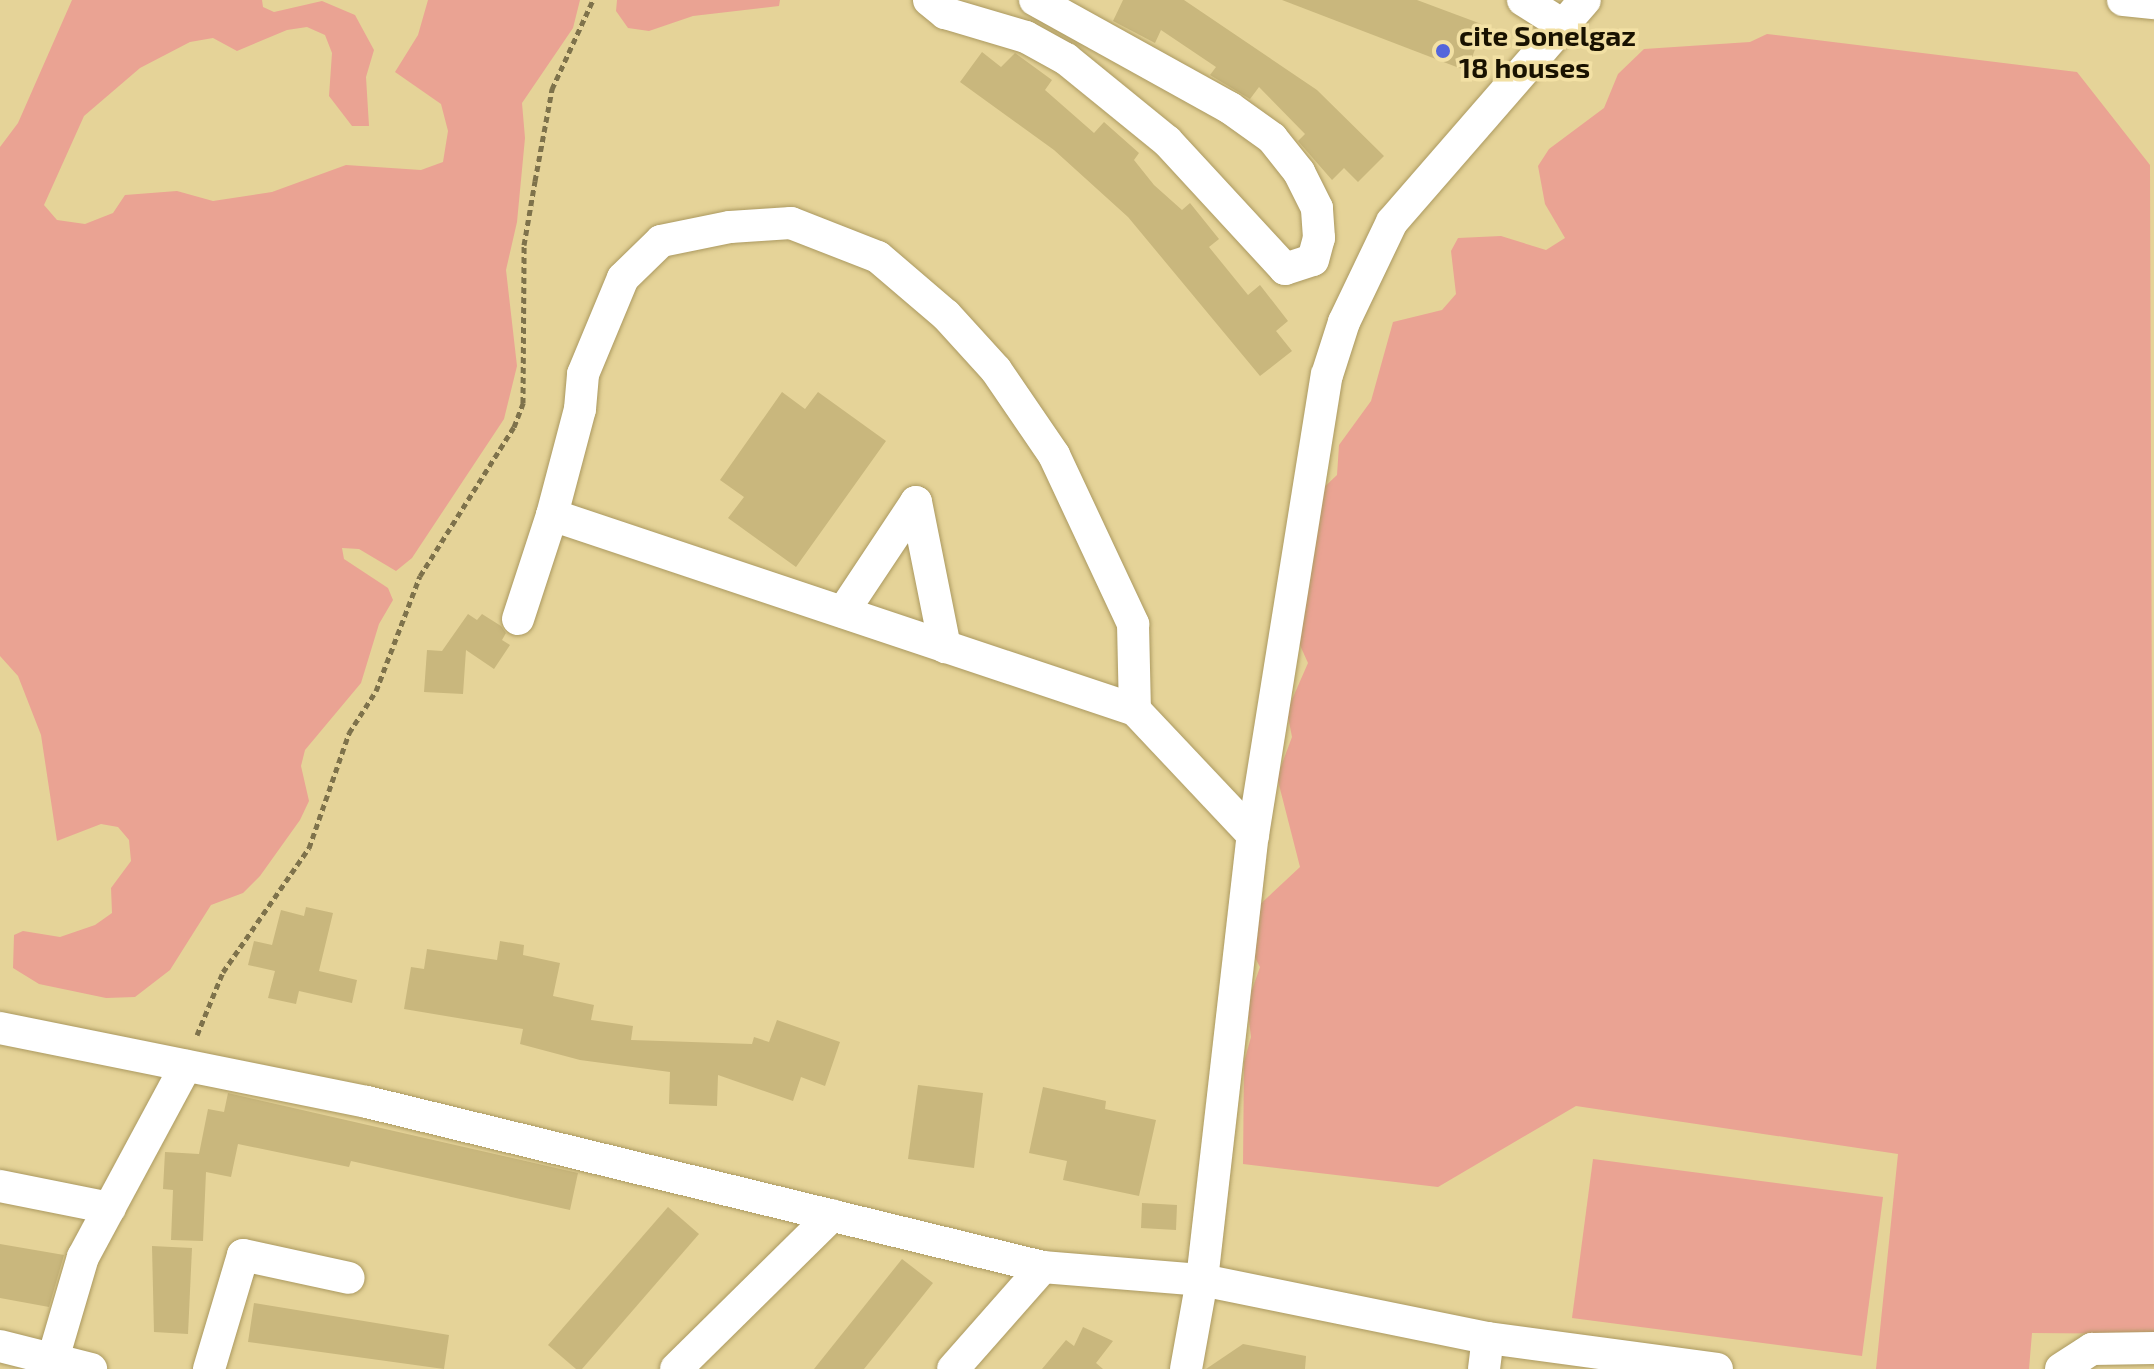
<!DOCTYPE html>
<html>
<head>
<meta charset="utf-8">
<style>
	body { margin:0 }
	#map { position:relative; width:2154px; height:1369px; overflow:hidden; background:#e5d398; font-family:"Exo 2",sans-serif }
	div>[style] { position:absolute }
	.green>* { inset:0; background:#eaa393 }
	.building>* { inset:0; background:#c9b77d }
	.path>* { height:5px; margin-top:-2.5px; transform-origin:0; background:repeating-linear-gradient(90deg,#7e724b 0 6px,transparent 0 10px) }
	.roads { filter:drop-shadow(0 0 2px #ab9960) drop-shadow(0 0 2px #ab9960) }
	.minor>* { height:32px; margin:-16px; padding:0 16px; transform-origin:16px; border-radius:16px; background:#fff }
	.dots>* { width:22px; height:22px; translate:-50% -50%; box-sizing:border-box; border:4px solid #f2e0a4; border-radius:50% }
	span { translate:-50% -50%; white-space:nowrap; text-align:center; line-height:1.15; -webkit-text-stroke:7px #f2e0a4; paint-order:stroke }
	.poi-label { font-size:28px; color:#191200; font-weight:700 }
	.left { translate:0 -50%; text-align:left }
</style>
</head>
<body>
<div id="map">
	<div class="green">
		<div style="clip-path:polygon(72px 0,262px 0,263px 7px,274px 12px,322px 1px,355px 15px,374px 50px,366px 77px,369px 126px,352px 126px,329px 96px,332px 53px,325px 35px,307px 27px,287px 30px,237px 51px,213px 38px,190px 42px,140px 68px,84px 116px,44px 205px,57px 220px,85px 224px,113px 213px,125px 195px,177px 191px,213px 201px,272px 192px,346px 165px,421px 170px,443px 162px,448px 131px,441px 104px,395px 72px,418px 35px,428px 0,580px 0,573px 28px,522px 103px,525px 138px,517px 222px,506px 270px,517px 366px,504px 419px,412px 558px,396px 571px,359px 549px,342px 548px,344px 559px,388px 588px,393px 600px,379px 624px,361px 683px,305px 750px,301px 766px,309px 801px,300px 820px,260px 876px,243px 893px,211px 905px,170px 970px,135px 997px,106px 998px,39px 984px,13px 968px,14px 935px,23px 931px,60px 937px,95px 925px,112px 913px,111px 888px,131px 861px,129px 840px,118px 827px,101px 824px,57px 841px,41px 735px,18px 676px,0 656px,0 147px,18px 123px)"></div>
		<div style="clip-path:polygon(617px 0,780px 0,779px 6px,693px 16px,649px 31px,628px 28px,616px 11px)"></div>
		<div style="clip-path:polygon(1767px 34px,2077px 72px,2150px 165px,2154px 1334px,2032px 1333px,2029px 1369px,1876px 1369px,1898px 1154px,1576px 1106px,1438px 1187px,1243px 1164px,1244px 1062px,1251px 1037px,1247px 1004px,1260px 967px,1251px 950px,1255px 909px,1300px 867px,1277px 777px,1292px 737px,1287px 711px,1308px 663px,1299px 643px,1317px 494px,1337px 475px,1339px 445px,1371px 401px,1393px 322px,1442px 310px,1456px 294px,1451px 251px,1458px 238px,1501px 236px,1546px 250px,1565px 238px,1545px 204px,1538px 166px,1549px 149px,1604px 108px,1618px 74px,1644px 49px,1750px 42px)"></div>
		<div style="clip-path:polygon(1593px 1159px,1883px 1197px,1862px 1356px,1572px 1318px)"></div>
	</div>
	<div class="building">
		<div style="clip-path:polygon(1123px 0,1184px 0,1317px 90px,1384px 156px,1358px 182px,1344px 168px,1332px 180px,1298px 141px,1305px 134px,1259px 87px,1250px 99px,1210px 75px,1216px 67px,1161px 30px,1155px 43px,1113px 21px)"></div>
		<div style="clip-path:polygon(1282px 0,1417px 0,1484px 25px,1467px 71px)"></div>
		<div style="clip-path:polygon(982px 52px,1001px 67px,1015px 53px,1052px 80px,1045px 90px,1094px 133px,1104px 122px,1139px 153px,1134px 160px,1154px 185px,1182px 210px,1190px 203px,1219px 239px,1209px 247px,1248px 295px,1260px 285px,1288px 321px,1276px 331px,1292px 351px,1260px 376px,1128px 217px,1054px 150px,960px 82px)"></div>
		<div style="clip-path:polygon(782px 392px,805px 409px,818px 392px,886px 441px,796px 567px,728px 518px,744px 497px,720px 480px)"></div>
		<div style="clip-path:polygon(468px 614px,477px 620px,482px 614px,501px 626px,506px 633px,502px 640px,510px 645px,494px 669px,466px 650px,463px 694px,424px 692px,427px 650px,442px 651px)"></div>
		<div style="clip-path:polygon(306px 907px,333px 913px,319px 971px,357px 980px,352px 1003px,299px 991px,296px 1004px,268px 998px,275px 971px,248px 965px,254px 941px,272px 945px,281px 910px,304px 916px)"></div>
		<div style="clip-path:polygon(500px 941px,524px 945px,523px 955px,560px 963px,553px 996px,594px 1005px,591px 1020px,633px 1026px,631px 1040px,752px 1044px,754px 1037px,769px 1042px,777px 1020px,840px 1042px,825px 1086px,801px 1077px,793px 1101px,718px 1075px,717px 1106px,669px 1104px,670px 1072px,580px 1060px,520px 1044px,523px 1029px,404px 1009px,411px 967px,424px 969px,427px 949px,497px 960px)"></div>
		<div style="clip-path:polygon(918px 1085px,983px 1093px,974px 1168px,908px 1159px)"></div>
		<div style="clip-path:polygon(1043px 1087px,1106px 1101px,1105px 1109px,1156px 1120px,1139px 1196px,1063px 1180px,1067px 1161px,1029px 1153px)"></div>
		<div style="clip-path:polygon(228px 1093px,578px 1173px,570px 1210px,351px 1161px,349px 1167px,238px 1144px,231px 1177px,206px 1172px,203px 1241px,171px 1240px,173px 1190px,163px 1189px,165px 1152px,199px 1154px,208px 1109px,224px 1112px)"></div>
		<div style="clip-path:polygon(1142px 1203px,1177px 1205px,1176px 1230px,1141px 1228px)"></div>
		<div style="clip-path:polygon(668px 1207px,699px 1234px,582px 1369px,576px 1369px,548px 1345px)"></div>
		<div style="clip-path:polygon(0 1244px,64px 1255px,49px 1307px,0 1298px)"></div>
		<div style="clip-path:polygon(152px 1246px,192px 1248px,188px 1334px,154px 1332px)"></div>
		<div style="clip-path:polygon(902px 1259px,933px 1283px,864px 1369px,814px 1369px)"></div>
		<div style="clip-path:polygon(254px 1303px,449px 1335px,444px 1369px,248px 1342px)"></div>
		<div style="clip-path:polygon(1083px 1327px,1113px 1341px,1096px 1363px,1103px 1369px,1042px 1369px,1066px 1340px,1074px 1346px)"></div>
		<div style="clip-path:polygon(1243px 1344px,1306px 1356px,1305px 1369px,1206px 1369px)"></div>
	</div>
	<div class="path">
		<div style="left:197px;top:1035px;width:68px;rotate:-67.6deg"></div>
		<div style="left:223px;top:972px;width:151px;rotate:-55.3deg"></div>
		<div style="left:309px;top:848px;width:122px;rotate:-70.8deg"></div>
		<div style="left:349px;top:733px;width:50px;rotate:-57.3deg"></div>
		<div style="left:376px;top:691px;width:123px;rotate:-69.1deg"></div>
		<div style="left:420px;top:576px;width:176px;rotate:-57.8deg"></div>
		<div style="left:514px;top:427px;width:26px;rotate:-69deg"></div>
		<div style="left:523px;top:403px;width:158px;rotate:-89.6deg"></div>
		<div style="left:524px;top:245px;width:65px;rotate:-80.2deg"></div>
		<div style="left:535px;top:181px;width:94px;rotate:-79.5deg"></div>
		<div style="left:552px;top:89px;width:98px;rotate:-65.3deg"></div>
	</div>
	<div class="roads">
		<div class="minor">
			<div style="left:929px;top:0;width:21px;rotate:39deg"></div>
			<div style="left:945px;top:13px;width:84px;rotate:16.5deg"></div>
			<div style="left:1026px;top:37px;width:46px;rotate:28.8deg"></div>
			<div style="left:1066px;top:59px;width:130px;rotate:39.1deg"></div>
			<div style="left:1167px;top:141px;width:174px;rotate:47.3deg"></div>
			<div style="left:1285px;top:269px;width:29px;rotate:-18deg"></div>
			<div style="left:1313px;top:260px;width:23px;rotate:-75deg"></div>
			<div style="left:1319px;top:238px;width:30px;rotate:-94deg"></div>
			<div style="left:1317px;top:208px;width:40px;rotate:-116.6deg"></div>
			<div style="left:1299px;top:172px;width:43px;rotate:-128.5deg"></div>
			<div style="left:1272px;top:138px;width:52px;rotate:-144.5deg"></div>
			<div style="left:1230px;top:108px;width:223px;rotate:-151deg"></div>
			<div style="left:1523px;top:0;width:51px;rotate:32.1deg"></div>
			<div style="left:2123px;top:0;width:31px;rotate:6deg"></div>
			<div style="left:552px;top:515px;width:110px;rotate:-75.2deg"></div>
			<div style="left:580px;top:409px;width:35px;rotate:-85deg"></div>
			<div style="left:583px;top:374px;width:104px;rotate:-67.4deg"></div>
			<div style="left:623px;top:278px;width:53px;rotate:-44.2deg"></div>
			<div style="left:661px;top:241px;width:70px;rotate:-11.5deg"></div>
			<div style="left:730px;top:227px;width:61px;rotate:-3.8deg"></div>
			<div style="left:791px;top:223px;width:93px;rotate:21.3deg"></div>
			<div style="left:878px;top:257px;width:89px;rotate:40.5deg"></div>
			<div style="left:946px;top:315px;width:74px;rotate:47.7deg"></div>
			<div style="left:996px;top:370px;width:103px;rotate:55.7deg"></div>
			<div style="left:1054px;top:455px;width:187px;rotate:64.9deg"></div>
			<div style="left:1133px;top:624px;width:86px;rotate:88.7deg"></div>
			<div style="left:843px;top:612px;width:132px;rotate:-56.4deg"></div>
			<div style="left:916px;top:502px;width:148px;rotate:78.7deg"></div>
			<div style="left:518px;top:619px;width:109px;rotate:-71.9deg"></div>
			<div style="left:552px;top:515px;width:615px;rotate:18.49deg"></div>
			<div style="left:1135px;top:710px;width:172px;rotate:46.7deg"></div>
			<div style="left:0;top:1028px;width:374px;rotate:11.4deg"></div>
			<div style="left:367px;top:1102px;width:696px;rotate:13.72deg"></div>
			<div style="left:1043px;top:1267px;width:160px;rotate:4.7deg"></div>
			<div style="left:1202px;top:1280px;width:292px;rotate:11.5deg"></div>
			<div style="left:1488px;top:1338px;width:231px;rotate:7.7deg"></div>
			<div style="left:0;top:1186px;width:112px;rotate:11.3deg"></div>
			<div style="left:0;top:1346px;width:94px;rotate:14.2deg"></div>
			<div style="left:50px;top:1369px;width:117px;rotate:-73.6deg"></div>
			<div style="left:83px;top:1257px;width:217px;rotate:-61.7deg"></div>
			<div style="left:209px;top:1369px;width:119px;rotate:-73.4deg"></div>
			<div style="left:243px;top:1255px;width:108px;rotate:12.2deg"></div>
			<div style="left:676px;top:1369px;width:219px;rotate:-44.6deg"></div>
			<div style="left:953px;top:1369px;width:136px;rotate:-48.6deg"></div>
			<div style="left:1186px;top:1369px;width:90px;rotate:-79.8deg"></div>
			<div style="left:1202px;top:1280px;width:448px;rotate:-83.5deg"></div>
			<div style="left:1253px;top:835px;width:466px;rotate:-80.9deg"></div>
			<div style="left:1327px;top:375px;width:56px;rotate:-72.2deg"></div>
			<div style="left:1344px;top:322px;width:111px;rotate:-64.4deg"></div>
			<div style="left:1392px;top:222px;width:294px;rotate:-49deg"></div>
			<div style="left:1484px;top:1369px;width:31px;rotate:-83deg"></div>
			<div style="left:2061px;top:1369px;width:37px;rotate:-33deg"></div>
			<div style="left:2092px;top:1349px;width:62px;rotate:-0.9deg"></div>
		</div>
	</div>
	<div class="dots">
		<div style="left:1443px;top:51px;background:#5465db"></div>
	</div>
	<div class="poi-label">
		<span class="left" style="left:1459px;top:51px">cite Sonelgaz<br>18 houses</span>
	</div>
</div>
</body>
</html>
